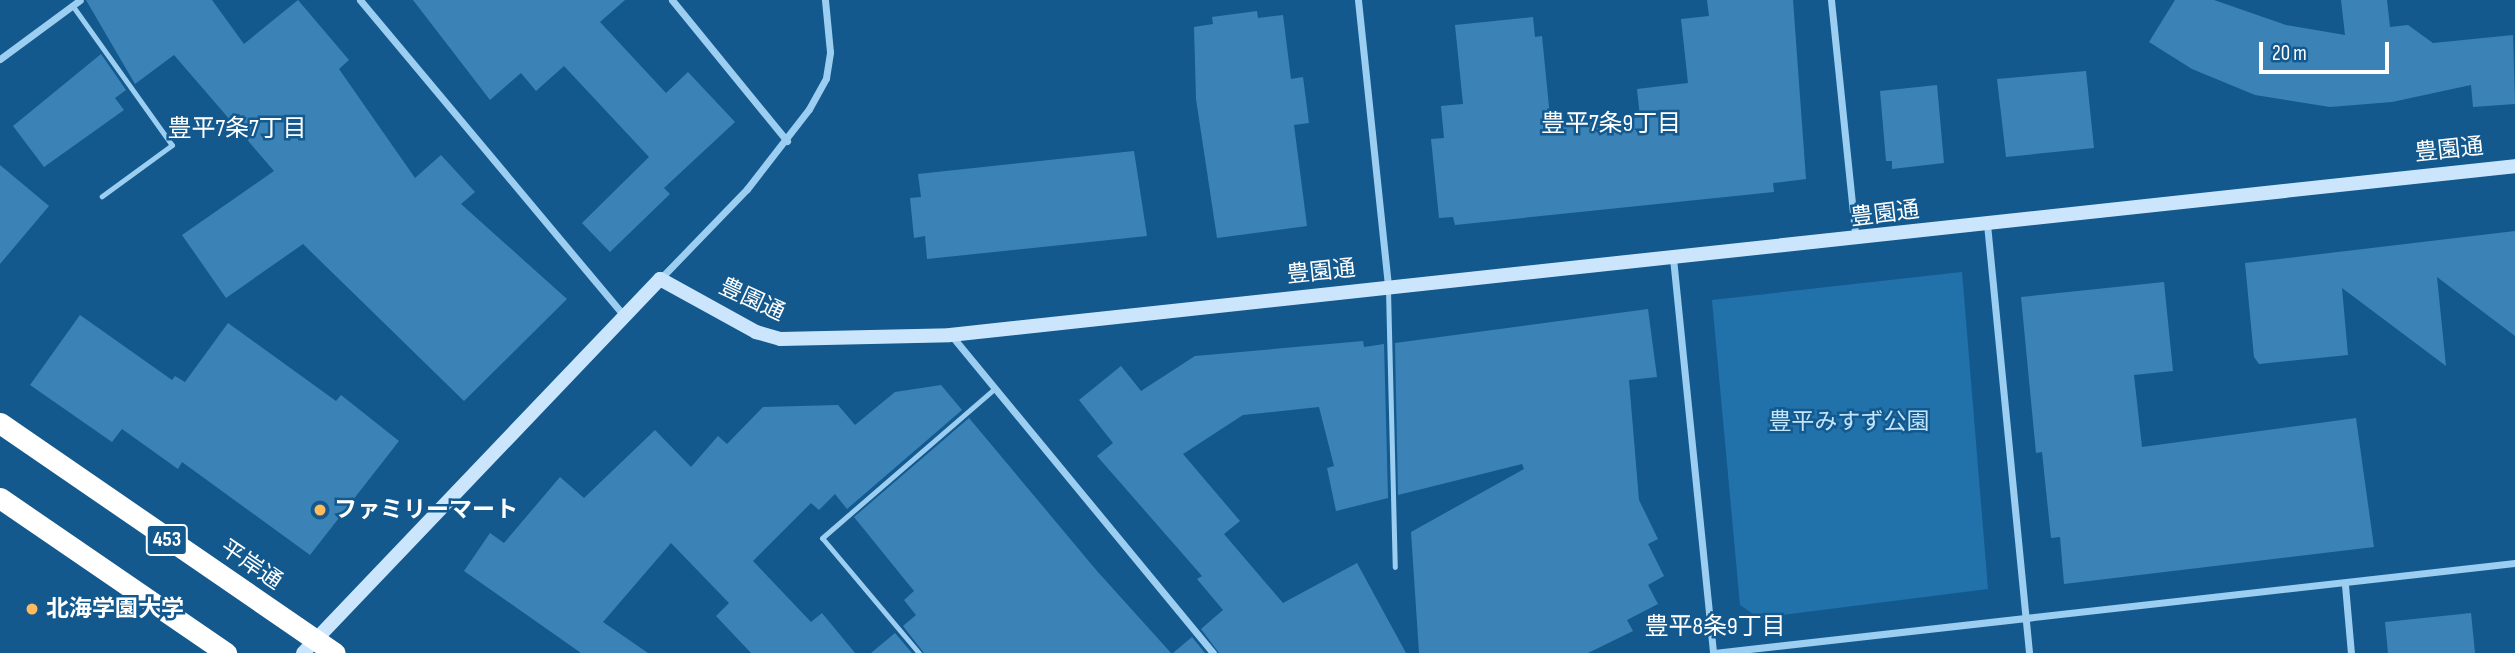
<!DOCTYPE html>
<html>
<head>
<meta charset="utf-8">
<style>
	body { margin:0 }
	#map { position:relative; width:2515px; height:653px; overflow:hidden; background:#13598e; font-family:"Sofia Sans Condensed","Noto Sans JP",sans-serif }
	div>[style] { position:absolute }
	.green>* { inset:0; background:#2172ab }
	.building>* { inset:0; background:#3b83b7 }
	.lane>* { height:5px; margin:-2.5px; padding:0 2.5px; transform-origin:2.5px; border-radius:2.5px; background:#9ccef1 }
	.street>* { height:7px; margin:-3.5px; padding:0 3.5px; transform-origin:3.5px; border-radius:3.5px; background:#9ccef1 }
	.secondary>* { height:14px; margin:-7px; padding:0 7px; transform-origin:7px; border-radius:7px; background:#cbe6fc }
	.highway>* { height:21px; margin:-10.5px; padding:0 10.5px; transform-origin:10.5px; border-radius:10.5px; background:#fff }
	.dots>* { width:19px; height:19px; translate:-50% -50%; box-sizing:border-box; border:4px solid #13598e; border-radius:50% }
	span { translate:-50% -50%; white-space:nowrap; text-align:center; line-height:1.15; -webkit-text-stroke:5px #13598e; paint-order:stroke }
	.shield-label span { padding:2px 5px; background:#13598e; border:2px solid; border-radius:5px; -webkit-text-stroke-width:0 }
	.shield-label { font-size:21px; color:#fff; font-weight:700 }
	.street-label { font-size:23px; color:#fff }
	.park-label { font-size:23px; color:#c3e5fc }
	.poi-label { font-size:23px; color:#fff; font-weight:700 }
	.left { translate:0 -50%; text-align:left }
	.neighbourhood-label { font-size:24px; color:#fff }
	.scale { position:absolute; left:2259px; top:42px; width:130px; height:32px; box-sizing:border-box; border:4px solid #fff; border-top:0; padding-left:9px; font-size:21px; line-height:24px; white-space:nowrap; color:#fff; -webkit-text-stroke:5px #13598e; paint-order:stroke }
</style>
</head>
<body>
<div id="map">
	<div class="green">
		<div style="clip-path:polygon(1962px 272px,1988px 589px,1759px 618px,1740px 605px,1712px 300px)"></div>
	</div>
	<div class="building">
		<div style="clip-path:polygon(86px 0,212px 0,244px 44px,298px 0,349px 60px,339px 69px,415px 178px,441px 155px,475px 192px,461px 204px,567px 299px,464px 401px,303px 244px,226px 298px,182px 235px,274px 171px,174px 55px,135px 84px)"></div>
		<div style="clip-path:polygon(413px 0,625px 0,600px 22px,666px 93px,688px 72px,735px 122px,664px 188px,670px 194px,610px 252px,582px 223px,649px 157px,564px 66px,536px 91px,521px 73px,490px 100px)"></div>
		<div style="clip-path:polygon(1707px 0,1793px 0,1806px 179px,1773px 183px,1774px 192px,1455px 225px,1453px 217px,1439px 218px,1431px 139px,1444px 138px,1441px 106px,1463px 104px,1455px 25px,1533px 17px,1535px 37px,1542px 36px,1551px 127px,1640px 117px,1637px 89px,1688px 83px,1681px 19px,1709px 16px)"></div>
		<div style="clip-path:polygon(2175px 0,2214px 0,2286px 25px,2345px 35px,2341px 0,2387px 0,2390px 27px,2408px 25px,2433px 43px,2513px 35px,2515px 104px,2473px 107px,2471px 85px,2392px 102px,2330px 107px,2255px 95px,2192px 69px,2149px 42px)"></div>
		<div style="clip-path:polygon(1257px 11px,1258px 18px,1283px 15px,1291px 79px,1303px 77px,1309px 123px,1294px 125px,1307px 226px,1217px 238px,1196px 99px,1194px 27px,1213px 24px,1212px 17px)"></div>
		<div style="clip-path:polygon(101px 54px,126px 90px,115px 98px,124px 110px,44px 167px,13px 126px)"></div>
		<div style="clip-path:polygon(2086px 71px,2094px 148px,2006px 157px,1997px 79px)"></div>
		<div style="clip-path:polygon(1937px 85px,1944px 163px,1892px 169px,1892px 161px,1886px 161px,1880px 91px)"></div>
		<div style="clip-path:polygon(1134px 151px,1147px 236px,927px 259px,925px 236px,914px 238px,910px 198px,921px 197px,918px 174px)"></div>
		<div style="clip-path:polygon(0 165px,49px 206px,0 264px)"></div>
		<div style="clip-path:polygon(2515px 231px,2515px 336px,2437px 277px,2446px 366px,2342px 288px,2348px 355px,2259px 364px,2254px 357px,2245px 263px)"></div>
		<div style="clip-path:polygon(2164px 282px,2173px 371px,2134px 375px,2142px 447px,2356px 418px,2374px 547px,2064px 584px,2060px 537px,2051px 538px,2042px 452px,2036px 453px,2021px 297px)"></div>
		<div style="clip-path:polygon(1648px 309px,1657px 377px,1629px 380px,1639px 500px,1658px 539px,1648px 544px,1664px 576px,1648px 585px,1658px 604px,1627px 620px,1633px 631px,1588px 653px,1419px 653px,1411px 532px,1524px 469px,1522px 464px,1398px 495px,1395px 343px)"></div>
		<div style="clip-path:polygon(80px 315px,172px 380px,175px 376px,185px 382px,228px 323px,336px 401px,341px 395px,399px 441px,310px 555px,182px 462px,178px 469px,122px 429px,112px 442px,30px 385px)"></div>
		<div style="clip-path:polygon(1363px 341px,1364px 347px,1384px 344px,1388px 498px,1336px 511px,1327px 468px,1334px 466px,1319px 407px,1243px 415px,1183px 454px,1240px 521px,1224px 534px,1283px 603px,1357px 563px,1406px 653px,1219px 653px,1201px 629px,1223px 610px,1197px 579px,1202px 576px,1097px 456px,1113px 443px,1079px 400px,1121px 366px,1141px 391px,1195px 356px)"></div>
		<div style="clip-path:polygon(941px 385px,962px 410px,847px 509px,835px 494px,819px 510px,811px 503px,753px 561px,811px 622px,822px 613px,855px 653px,751px 653px,716px 616px,729px 603px,671px 543px,603px 622px,648px 653px,581px 653px,464px 571px,490px 533px,504px 543px,560px 477px,584px 498px,655px 430px,691px 467px,718px 436px,727px 444px,763px 407px,838px 405px,855px 425px,895px 392px)"></div>
		<div style="clip-path:polygon(969px 418px,1097px 571px,1171px 653px,924px 653px,903px 626px,916px 615px,904px 600px,914px 591px,854px 517px)"></div>
		<div style="clip-path:polygon(2471px 613px,2475px 653px,2388px 653px,2385px 622px)"></div>
		<div style="clip-path:polygon(895px 633px,912px 653px,871px 653px)"></div>
		<div style="clip-path:polygon(1192px 637px,1205px 653px,1173px 653px)"></div>
	</div>
	<div class="lane">
		<div style="left:72px;top:5px;width:172px;rotate:54.5deg"></div>
		<div style="left:172px;top:145px;width:87px;rotate:143.9deg"></div>
		<div style="left:1388px;top:290px;width:277px;rotate:88.6deg"></div>
		<div style="left:919px;top:653px;width:150px;rotate:-130.1deg"></div>
		<div style="left:822px;top:538px;width:229px;rotate:-40.9deg"></div>
	</div>
	<div class="street">
		<div style="left:360px;top:0;width:412px;rotate:50.1deg"></div>
		<div style="left:672px;top:0;width:182px;rotate:50.8deg"></div>
		<div style="left:1358px;top:0;width:289px;rotate:84deg"></div>
		<div style="left:1831px;top:0;width:241px;rotate:84.1deg"></div>
		<div style="left:0;top:59px;width:99px;rotate:-36.4deg"></div>
		<div style="left:1987px;top:224px;width:431px;rotate:84.4deg"></div>
		<div style="left:1673px;top:258px;width:397px;rotate:84.2deg"></div>
		<div style="left:660px;top:279px;width:125px;rotate:-46deg"></div>
		<div style="left:747px;top:189px;width:101px;rotate:-52.2deg"></div>
		<div style="left:809px;top:109px;width:35px;rotate:-61deg"></div>
		<div style="left:826px;top:78px;width:26px;rotate:-81deg"></div>
		<div style="left:830px;top:52px;width:52px;rotate:-95.5deg"></div>
		<div style="left:951px;top:335px;width:412px;rotate:50.5deg"></div>
		<div style="left:2345px;top:585px;width:68px;rotate:85deg"></div>
		<div style="left:1714px;top:653px;width:806px;rotate:-6.41deg"></div>
	</div>
	<div class="secondary">
		<div style="left:303px;top:653px;width:517px;rotate:-46.33deg"></div>
		<div style="left:660px;top:279px;width:110px;rotate:28.9deg"></div>
		<div style="left:756px;top:332px;width:25px;rotate:16deg"></div>
		<div style="left:780px;top:339px;width:170px;rotate:-1.3deg"></div>
		<div style="left:950px;top:335px;width:1574px;rotate:-6.16deg"></div>
	</div>
	<div class="highway">
		<div style="left:0;top:423px;width:406px;rotate:34.5deg"></div>
		<div style="left:0;top:498px;width:274px;rotate:34.4deg"></div>
	</div>
	<div class="dots">
		<div style="left:320px;top:510px;background:#ffba5c"></div>
		<div style="left:32px;top:609px;background:#ffba5c"></div>
	</div>
	<div class="shield-label">
		<span style="left:167px;top:540px">453</span>
	</div>
	<div class="street-label">
		<span style="left:2449px;top:150px;rotate:-6deg">豊園通</span>
		<span style="left:1885px;top:214px;rotate:-7deg">豊園通</span>
		<span style="left:1321px;top:272px;rotate:-6deg">豊園通</span>
		<span style="left:752px;top:300px;rotate:25deg">豊園通</span>
		<span style="left:251px;top:565px;rotate:34deg">平岸通</span>
	</div>
	<div class="park-label">
		<span style="left:1849px;top:422px">豊平みすず公園</span>
	</div>
	<div class="poi-label">
		<span class="left" style="left:334px;top:510px">ファミリーマート</span>
		<span class="left" style="left:46px;top:609px">北海学園大学</span>
	</div>
	<div class="neighbourhood-label">
		<span style="left:1611px;top:124px">豊平7条9丁目</span>
		<span style="left:237px;top:129px">豊平7条7丁目</span>
		<span style="left:1715px;top:627px">豊平8条9丁目</span>
	</div>
	<div class="scale">20 m</div>
</div>
</body>
</html>
